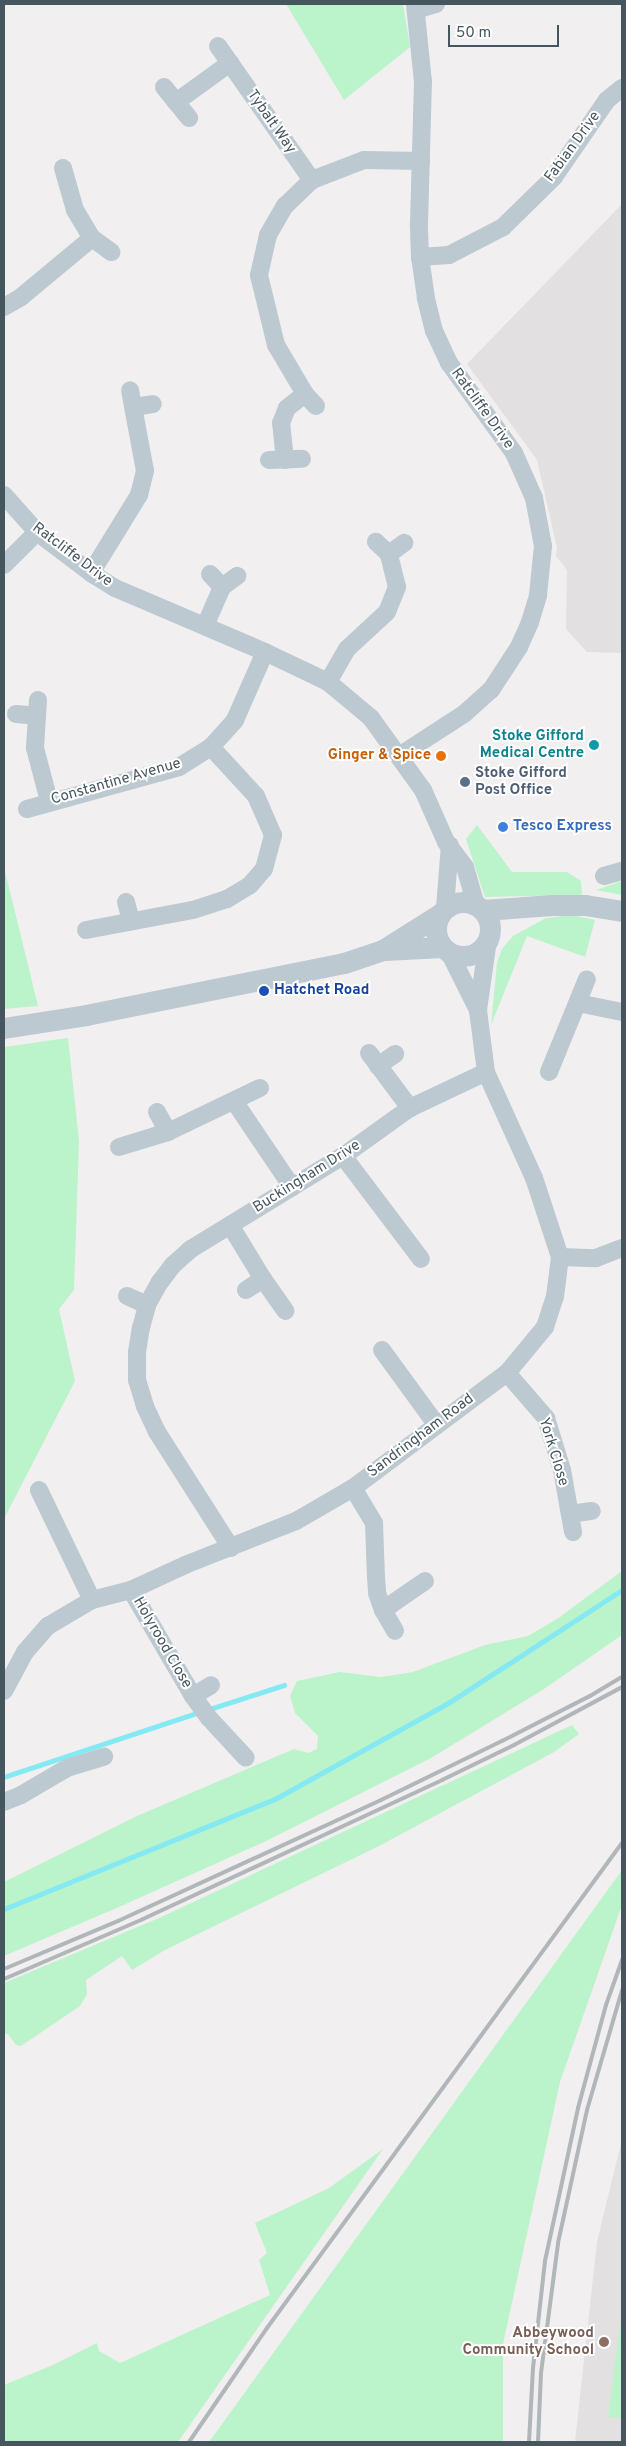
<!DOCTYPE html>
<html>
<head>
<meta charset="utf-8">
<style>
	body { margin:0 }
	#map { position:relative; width:626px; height:2446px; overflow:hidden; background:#f2eff0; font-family:Overpass,sans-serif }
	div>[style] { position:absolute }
	.education>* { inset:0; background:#e3e0e2 }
	.green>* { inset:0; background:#bbf3ca }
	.stream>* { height:4.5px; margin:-2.25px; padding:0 2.25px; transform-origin:2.25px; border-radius:2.25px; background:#84e9f3 }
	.minor>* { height:18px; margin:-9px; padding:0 9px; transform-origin:9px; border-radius:9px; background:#bcc9d0 }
	.tertiary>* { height:21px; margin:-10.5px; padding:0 10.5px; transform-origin:10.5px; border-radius:10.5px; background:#bcc9d0 }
	.tertiary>.ring { margin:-10.5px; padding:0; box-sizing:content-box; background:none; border:21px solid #bcc9d0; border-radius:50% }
	.rail>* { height:4px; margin:-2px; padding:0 2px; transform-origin:2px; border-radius:2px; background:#b1b6ba }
	.dots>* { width:14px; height:14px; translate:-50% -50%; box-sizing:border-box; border:2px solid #fff; border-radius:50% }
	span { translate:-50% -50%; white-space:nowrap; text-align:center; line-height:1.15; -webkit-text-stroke:4px #fff; paint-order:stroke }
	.street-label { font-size:15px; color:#46565f }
	.culture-label { font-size:15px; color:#0d838f; font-weight:700 }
	.right { translate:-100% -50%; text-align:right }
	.food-label { font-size:15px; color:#c56008; font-weight:700 }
	.service-label { font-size:15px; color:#4e5e75; font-weight:700 }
	.left { translate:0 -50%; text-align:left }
	.shop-label { font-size:15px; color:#366cbe; font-weight:700 }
	.transit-label { font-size:15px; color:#164399; font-weight:700 }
	.education-label { font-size:15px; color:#785e54; font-weight:700 }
	.frame { position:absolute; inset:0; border:5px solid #46565f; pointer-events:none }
	.scale { position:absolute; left:448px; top:25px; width:111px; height:22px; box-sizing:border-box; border:2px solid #46565f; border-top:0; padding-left:6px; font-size:15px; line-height:18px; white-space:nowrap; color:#46565f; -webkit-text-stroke:4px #fff; paint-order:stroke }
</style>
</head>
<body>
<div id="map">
	<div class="education">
		<div style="clip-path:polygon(622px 204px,622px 653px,587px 652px,566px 629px,567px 570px,556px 556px,557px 548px,537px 460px,467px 364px)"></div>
		<div style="clip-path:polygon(622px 2139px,622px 2442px,575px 2442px,597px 2242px)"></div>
	</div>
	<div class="green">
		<div style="clip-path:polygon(286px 4px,403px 4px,410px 47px,344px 100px)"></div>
		<div style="clip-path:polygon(477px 825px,512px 872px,567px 872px,581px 881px,582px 895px,485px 897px,466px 839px)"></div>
		<div style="clip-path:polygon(4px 867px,38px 1006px,4px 1009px)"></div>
		<div style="clip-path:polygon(622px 881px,622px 895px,596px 890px)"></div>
		<div style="clip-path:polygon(572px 915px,595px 920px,585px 957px,527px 936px,491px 1025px,497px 963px,502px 949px,513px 936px,546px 918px)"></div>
		<div style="clip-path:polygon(68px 1038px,79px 1141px,74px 1290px,59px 1309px,75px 1381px,4px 1519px,4px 1047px)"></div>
		<div style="clip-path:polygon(622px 1571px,622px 1635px,544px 1689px,431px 1758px,264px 1842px,119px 1907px,4px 1956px,4px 1882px,137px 1816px,294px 1749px,308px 1753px,317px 1749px,318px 1736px,295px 1713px,290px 1696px,297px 1681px,340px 1672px,381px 1677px,413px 1672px,485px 1645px,528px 1636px,557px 1619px)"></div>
		<div style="clip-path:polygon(572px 1725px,579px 1734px,554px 1752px,379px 1846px,165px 1950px,132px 1970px,122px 1956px,86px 1980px,87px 1994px,80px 2006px,21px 2046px,16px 2045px,8px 2034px,4px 2034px,4px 1983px,159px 1918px)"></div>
		<div style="clip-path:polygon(622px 1870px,622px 1905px,560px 2082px,503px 2344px,503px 2442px,209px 2442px)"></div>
		<div style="clip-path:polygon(383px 2149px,178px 2442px,4px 2442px,4px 2385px,53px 2365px,97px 2343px,99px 2351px,120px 2363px,270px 2295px,259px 2260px,267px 2253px,255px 2223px,329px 2188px)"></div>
		<div style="clip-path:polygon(622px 2311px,622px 2418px,608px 2417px)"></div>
	</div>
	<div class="stream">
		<div style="left:207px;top:1710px;width:81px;rotate:-18deg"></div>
		<div style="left:4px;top:1777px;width:206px;rotate:-18.4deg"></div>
		<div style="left:4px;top:1909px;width:292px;rotate:-22.1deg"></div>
		<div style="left:275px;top:1799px;width:200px;rotate:-29deg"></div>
		<div style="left:450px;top:1702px;width:205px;rotate:-33.1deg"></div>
	</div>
	<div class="minor">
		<div style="left:416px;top:10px;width:21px;rotate:-17deg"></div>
		<div style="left:218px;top:46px;width:164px;rotate:55deg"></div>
		<div style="left:164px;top:87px;width:40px;rotate:51deg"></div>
		<div style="left:176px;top:102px;width:67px;rotate:-35.8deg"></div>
		<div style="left:63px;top:168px;width:44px;rotate:74.1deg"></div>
		<div style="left:75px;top:210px;width:33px;rotate:59deg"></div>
		<div style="left:92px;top:238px;width:24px;rotate:36deg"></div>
		<div style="left:420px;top:257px;width:29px;rotate:-4deg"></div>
		<div style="left:449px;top:255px;width:61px;rotate:-27.4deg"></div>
		<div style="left:503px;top:227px;width:71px;rotate:-44.4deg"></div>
		<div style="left:554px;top:177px;width:93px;rotate:-55.5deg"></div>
		<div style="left:607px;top:100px;width:19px;rotate:-39deg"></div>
		<div style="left:4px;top:307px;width:20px;rotate:-30deg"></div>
		<div style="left:21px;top:297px;width:92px;rotate:-39.7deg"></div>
		<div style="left:316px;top:406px;width:16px;rotate:-133deg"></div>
		<div style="left:305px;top:394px;width:57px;rotate:-120.6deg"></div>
		<div style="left:276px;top:345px;width:72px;rotate:-103.7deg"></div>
		<div style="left:259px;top:275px;width:41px;rotate:-77.3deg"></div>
		<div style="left:268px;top:235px;width:34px;rotate:-60deg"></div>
		<div style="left:285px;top:206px;width:37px;rotate:-44deg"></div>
		<div style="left:312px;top:180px;width:56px;rotate:-21deg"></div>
		<div style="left:364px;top:160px;width:57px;rotate:1deg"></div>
		<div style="left:134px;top:407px;width:19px;rotate:-9deg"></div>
		<div style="left:269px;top:460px;width:33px;rotate:-2deg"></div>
		<div style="left:285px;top:460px;width:37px;rotate:-96deg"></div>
		<div style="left:281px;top:423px;width:16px;rotate:-68deg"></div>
		<div style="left:287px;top:408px;width:23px;rotate:-38deg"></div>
		<div style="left:4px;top:495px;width:50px;rotate:48.3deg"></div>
		<div style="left:37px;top:532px;width:68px;rotate:37.2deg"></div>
		<div style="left:91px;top:573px;width:28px;rotate:32deg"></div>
		<div style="left:115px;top:588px;width:163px;rotate:23.1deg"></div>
		<div style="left:265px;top:652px;width:70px;rotate:25.5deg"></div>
		<div style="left:328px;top:682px;width:56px;rotate:39.9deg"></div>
		<div style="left:371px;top:718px;width:89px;rotate:54.2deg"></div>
		<div style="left:423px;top:790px;width:57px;rotate:66.1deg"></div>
		<div style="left:446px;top:842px;width:31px;rotate:53deg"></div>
		<div style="left:465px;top:867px;width:40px;rotate:74deg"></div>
		<div style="left:389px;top:554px;width:19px;rotate:-36deg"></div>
		<div style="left:4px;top:565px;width:47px;rotate:-45deg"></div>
		<div style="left:91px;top:573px;width:92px;rotate:-58.4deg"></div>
		<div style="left:139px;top:495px;width:25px;rotate:-76deg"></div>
		<div style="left:145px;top:471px;width:82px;rotate:-100.5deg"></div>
		<div style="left:210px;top:574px;width:18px;rotate:47deg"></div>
		<div style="left:205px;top:626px;width:43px;rotate:-66.4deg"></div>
		<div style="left:222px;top:587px;width:19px;rotate:-36deg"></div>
		<div style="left:328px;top:682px;width:38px;rotate:-60deg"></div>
		<div style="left:347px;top:649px;width:54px;rotate:-42.8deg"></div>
		<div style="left:387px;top:612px;width:27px;rotate:-68deg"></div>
		<div style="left:397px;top:587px;width:34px;rotate:-104deg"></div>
		<div style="left:389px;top:554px;width:18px;rotate:-137deg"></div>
		<div style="left:38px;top:700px;width:48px;rotate:93.6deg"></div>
		<div style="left:35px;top:748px;width:55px;rotate:75.2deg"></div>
		<div style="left:16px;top:714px;width:21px;rotate:5deg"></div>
		<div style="left:399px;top:756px;width:77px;rotate:-32.9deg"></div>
		<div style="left:464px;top:714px;width:36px;rotate:-42deg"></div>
		<div style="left:491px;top:690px;width:51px;rotate:-56.9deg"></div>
		<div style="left:519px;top:647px;width:27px;rotate:-66deg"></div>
		<div style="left:530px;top:622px;width:28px;rotate:-73deg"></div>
		<div style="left:538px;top:595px;width:49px;rotate:-84.2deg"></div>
		<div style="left:543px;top:546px;width:49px;rotate:-100.6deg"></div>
		<div style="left:534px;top:498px;width:49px;rotate:-114deg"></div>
		<div style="left:514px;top:453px;width:111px;rotate:-125.8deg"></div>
		<div style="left:449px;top:363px;width:35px;rotate:-115deg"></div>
		<div style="left:434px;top:331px;width:34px;rotate:-104deg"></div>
		<div style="left:426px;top:298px;width:41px;rotate:-98.3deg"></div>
		<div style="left:420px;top:257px;width:33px;rotate:-92deg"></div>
		<div style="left:419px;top:224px;width:142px;rotate:-88.4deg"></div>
		<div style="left:423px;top:82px;width:78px;rotate:-95.9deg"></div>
		<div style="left:27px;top:809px;width:158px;rotate:-15.4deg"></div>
		<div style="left:179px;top:767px;width:38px;rotate:-32deg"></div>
		<div style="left:211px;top:747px;width:36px;rotate:-48deg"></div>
		<div style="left:235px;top:720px;width:74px;rotate:-66.2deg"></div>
		<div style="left:604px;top:876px;width:19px;rotate:-16deg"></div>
		<div style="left:126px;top:902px;width:20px;rotate:75deg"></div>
		<div style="left:445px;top:908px;width:63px;rotate:-85.5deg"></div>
		<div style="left:86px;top:930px;width:109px;rotate:-10.6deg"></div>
		<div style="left:193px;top:910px;width:36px;rotate:-18deg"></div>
		<div style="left:227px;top:899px;width:27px;rotate:-31deg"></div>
		<div style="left:250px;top:885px;width:21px;rotate:-49deg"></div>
		<div style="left:264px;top:869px;width:35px;rotate:-75deg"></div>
		<div style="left:273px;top:835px;width:43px;rotate:-113.6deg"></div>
		<div style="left:256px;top:796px;width:67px;rotate:-132.6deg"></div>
		<div style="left:449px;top:952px;width:65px;rotate:63.4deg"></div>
		<div style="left:578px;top:1003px;width:45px;rotate:11.6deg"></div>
		<div style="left:369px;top:1053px;width:69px;rotate:53.3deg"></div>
		<div style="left:378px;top:1066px;width:21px;rotate:-35deg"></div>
		<div style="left:549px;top:1072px;width:100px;rotate:-67.8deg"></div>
		<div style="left:234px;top:1101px;width:104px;rotate:56deg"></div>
		<div style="left:157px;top:1112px;width:23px;rotate:61deg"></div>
		<div style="left:119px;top:1147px;width:51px;rotate:-17deg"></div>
		<div style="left:168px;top:1132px;width:102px;rotate:-25.6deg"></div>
		<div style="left:343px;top:1156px;width:129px;rotate:52.9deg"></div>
		<div style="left:230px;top:1225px;width:63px;rotate:58.6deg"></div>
		<div style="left:263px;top:1279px;width:39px;rotate:55deg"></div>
		<div style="left:560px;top:1257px;width:36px;rotate:2deg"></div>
		<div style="left:596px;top:1258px;width:28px;rotate:-21deg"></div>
		<div style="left:246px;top:1290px;width:20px;rotate:-33deg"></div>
		<div style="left:127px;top:1296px;width:22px;rotate:24deg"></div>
		<div style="left:382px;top:1350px;width:92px;rotate:53.9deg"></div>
		<div style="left:507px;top:1373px;width:60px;rotate:49.1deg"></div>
		<div style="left:546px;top:1418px;width:54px;rotate:72.9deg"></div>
		<div style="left:562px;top:1470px;width:63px;rotate:79.9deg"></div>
		<div style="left:353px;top:1488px;width:41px;rotate:59deg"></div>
		<div style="left:374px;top:1523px;width:54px;rotate:87.9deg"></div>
		<div style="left:376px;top:1577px;width:16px;rotate:86deg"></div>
		<div style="left:377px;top:1593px;width:18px;rotate:71deg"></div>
		<div style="left:383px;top:1610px;width:51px;rotate:-34.6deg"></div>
		<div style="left:39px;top:1490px;width:122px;rotate:64.3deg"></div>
		<div style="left:570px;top:1514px;width:22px;rotate:-8deg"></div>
		<div style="left:231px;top:1548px;width:138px;rotate:-122.5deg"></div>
		<div style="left:157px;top:1432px;width:29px;rotate:-115deg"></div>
		<div style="left:145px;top:1406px;width:27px;rotate:-107deg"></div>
		<div style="left:137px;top:1380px;width:28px;rotate:-90deg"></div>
		<div style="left:137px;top:1352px;width:24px;rotate:-81deg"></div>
		<div style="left:141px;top:1328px;width:24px;rotate:-75deg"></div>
		<div style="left:147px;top:1305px;width:26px;rotate:-61deg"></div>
		<div style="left:160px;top:1282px;width:21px;rotate:-53deg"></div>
		<div style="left:173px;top:1265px;width:24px;rotate:-42deg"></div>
		<div style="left:191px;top:1249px;width:178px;rotate:-31.5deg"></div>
		<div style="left:343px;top:1156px;width:82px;rotate:-35.6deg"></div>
		<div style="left:410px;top:1108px;width:84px;rotate:-25.3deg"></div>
		<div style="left:131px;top:1590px;width:123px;rotate:59.7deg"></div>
		<div style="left:193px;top:1696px;width:27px;rotate:54deg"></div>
		<div style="left:209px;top:1718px;width:54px;rotate:47.2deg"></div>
		<div style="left:383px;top:1610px;width:24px;rotate:60deg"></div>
		<div style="left:4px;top:1691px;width:44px;rotate:-61.7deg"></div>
		<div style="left:25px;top:1652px;width:35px;rotate:-49deg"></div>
		<div style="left:48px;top:1626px;width:51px;rotate:-30.6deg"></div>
		<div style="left:92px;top:1600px;width:40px;rotate:-14.4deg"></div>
		<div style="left:131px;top:1590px;width:60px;rotate:-24.8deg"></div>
		<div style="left:185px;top:1565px;width:119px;rotate:-21.6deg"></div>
		<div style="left:296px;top:1521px;width:66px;rotate:-30.1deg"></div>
		<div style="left:353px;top:1488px;width:192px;rotate:-36.8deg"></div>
		<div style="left:507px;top:1373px;width:60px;rotate:-50.4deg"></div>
		<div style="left:545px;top:1327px;width:32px;rotate:-72deg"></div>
		<div style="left:555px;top:1297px;width:40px;rotate:-82.9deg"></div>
		<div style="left:560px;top:1257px;width:83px;rotate:-108.2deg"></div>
		<div style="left:534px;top:1178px;width:116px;rotate:-114.4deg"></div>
		<div style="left:486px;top:1072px;width:63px;rotate:-97.4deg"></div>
		<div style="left:478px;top:1010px;width:71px;rotate:-81.9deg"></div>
		<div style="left:193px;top:1696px;width:21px;rotate:-31deg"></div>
		<div style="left:4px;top:1802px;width:18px;rotate:-22deg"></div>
		<div style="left:21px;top:1795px;width:53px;rotate:-30.4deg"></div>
		<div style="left:67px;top:1768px;width:39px;rotate:-17deg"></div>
	</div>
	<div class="tertiary">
		<div class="ring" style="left:436px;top:902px;width:33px;height:33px"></div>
		<div style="left:483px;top:910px;width:69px;rotate:-4.1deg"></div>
		<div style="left:552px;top:905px;width:33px"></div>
		<div style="left:585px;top:905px;width:37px;rotate:9deg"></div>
		<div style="left:385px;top:950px;width:57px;rotate:-3deg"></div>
		<div style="left:4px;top:1028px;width:83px;rotate:-9deg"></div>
		<div style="left:86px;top:1015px;width:263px;rotate:-11.4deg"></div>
		<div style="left:344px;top:963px;width:41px;rotate:-18.4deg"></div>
		<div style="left:383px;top:950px;width:67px;rotate:-32.3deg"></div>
	</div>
	<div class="rail">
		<div style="left:4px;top:1969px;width:124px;rotate:-22.8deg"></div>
		<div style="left:118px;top:1921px;width:289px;rotate:-24.7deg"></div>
		<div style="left:381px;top:1800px;width:135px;rotate:-26deg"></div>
		<div style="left:502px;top:1741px;width:99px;rotate:-27.1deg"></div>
		<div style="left:590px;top:1696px;width:37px;rotate:-31deg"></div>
		<div style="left:4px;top:1979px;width:151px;rotate:-23.3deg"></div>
		<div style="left:143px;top:1919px;width:330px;rotate:-24.9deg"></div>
		<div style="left:442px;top:1780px;width:80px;rotate:-25.9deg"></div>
		<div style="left:514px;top:1745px;width:123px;rotate:-28.2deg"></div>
		<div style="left:189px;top:2442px;width:138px;rotate:-55.6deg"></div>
		<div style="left:267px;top:2328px;width:601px;rotate:-53.8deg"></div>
		<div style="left:529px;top:2442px;width:74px;rotate:-86.9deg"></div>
		<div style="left:533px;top:2368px;width:108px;rotate:-83.6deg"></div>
		<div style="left:545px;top:2261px;width:157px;rotate:-77.8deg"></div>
		<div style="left:578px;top:2108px;width:107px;rotate:-74.8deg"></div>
		<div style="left:606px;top:2005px;width:48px;rotate:-70.4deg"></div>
		<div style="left:538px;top:2442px;width:69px;rotate:-87.5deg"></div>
		<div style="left:541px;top:2373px;width:131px;rotate:-82.5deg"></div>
		<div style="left:558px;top:2243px;width:136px;rotate:-77.7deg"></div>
		<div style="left:587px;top:2110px;width:125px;rotate:-73.7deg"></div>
	</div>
	<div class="dots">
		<div style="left:594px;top:745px;background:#0f9aa8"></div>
		<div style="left:441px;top:756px;background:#e8710a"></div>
		<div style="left:465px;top:782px;background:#5c6f8a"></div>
		<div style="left:503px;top:827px;background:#3f7fe0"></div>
		<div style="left:264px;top:991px;background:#1a4fb4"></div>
		<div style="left:604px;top:2342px;background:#8d6e63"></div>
	</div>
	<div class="street-label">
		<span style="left:271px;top:122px;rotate:55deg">Tybalt Way</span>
		<span style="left:573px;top:147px;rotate:-54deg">Fabian Drive</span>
		<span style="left:482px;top:409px;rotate:54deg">Ratcliffe Drive</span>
		<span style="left:72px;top:555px;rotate:37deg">Ratcliffe Drive</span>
		<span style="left:116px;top:782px;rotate:-16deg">Constantine Avenue</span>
		<span style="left:307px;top:1177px;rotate:-32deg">Buckingham Drive</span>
		<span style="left:421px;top:1436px;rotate:-37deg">Sandringham Road</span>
		<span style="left:553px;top:1452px;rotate:73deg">York Close</span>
		<span style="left:162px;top:1643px;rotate:60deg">Holyrood Close</span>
	</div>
	<div class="culture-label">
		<span class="right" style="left:584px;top:745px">Stoke Gifford<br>Medical Centre</span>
	</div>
	<div class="food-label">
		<span class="right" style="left:431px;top:756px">Ginger &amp; Spice</span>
	</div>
	<div class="service-label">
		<span class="left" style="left:475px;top:782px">Stoke Gifford<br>Post Office</span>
	</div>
	<div class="shop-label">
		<span class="left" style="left:513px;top:827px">Tesco Express</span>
	</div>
	<div class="transit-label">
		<span class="left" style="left:274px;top:991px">Hatchet Road</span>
	</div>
	<div class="education-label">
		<span class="right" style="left:594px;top:2342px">Abbeywood<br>Community School</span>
	</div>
	<div class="frame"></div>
	<div class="scale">50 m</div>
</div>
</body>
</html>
